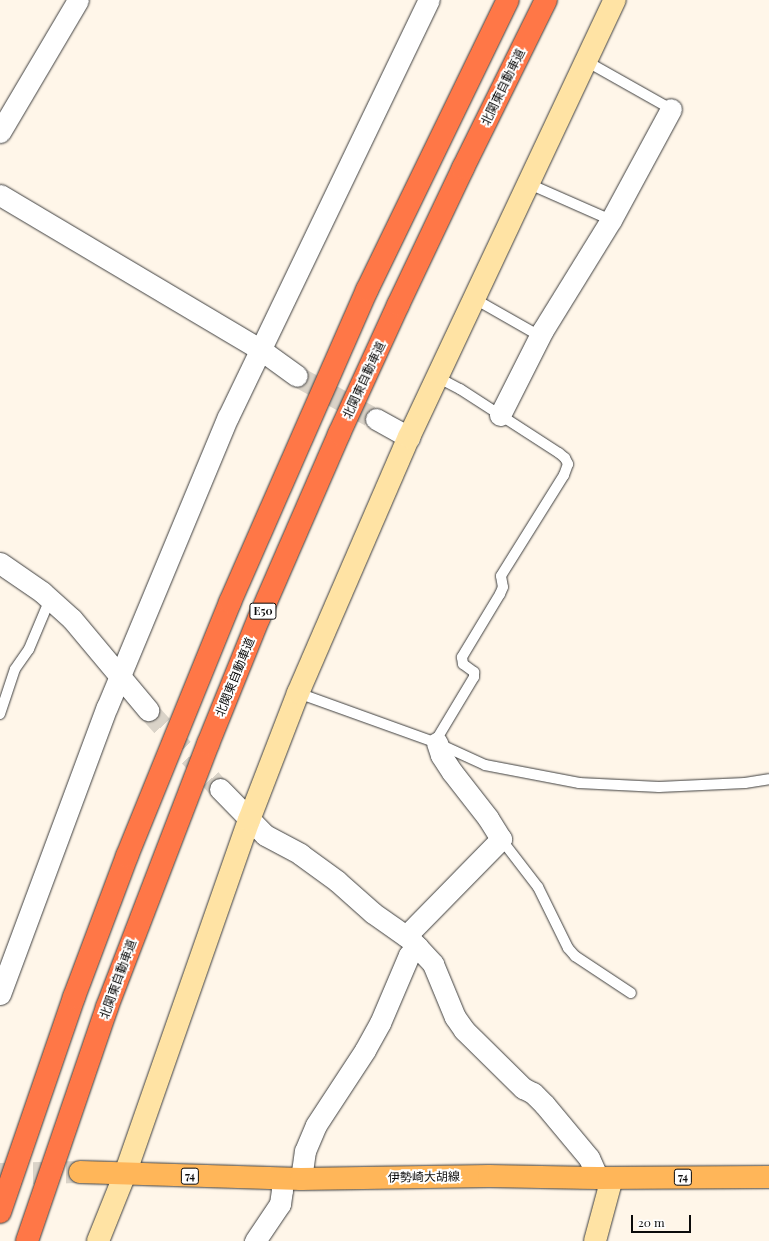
<!DOCTYPE html>
<html>
<head>
<meta charset="utf-8">
<style>
	body { margin:0 }
	#map { position:relative; width:769px; height:1241px; overflow:hidden; background:#fff6e9; font-family:"Playfair Display","Noto Sans JP",serif }
	div>[style] { position:absolute }
	.street-tunnel>* { height:21px; margin-top:-10.5px; transform-origin:0; background:repeating-linear-gradient(90deg,#dad3c8 0 21px,transparent 0 31px) }
	.primary-tunnel>* { height:22px; margin-top:-11px; transform-origin:0; background:repeating-linear-gradient(90deg,#dad3c8 0 22px,transparent 0 33px) }
	.roads { filter:drop-shadow(0 0 1px #3e3e3e) drop-shadow(0 0 1px #3e3e3e) }
	.lane>* { height:10px; margin:-5px; padding:0 5px; transform-origin:5px; border-radius:5px; background:#fff }
	.street>* { height:21px; margin:-10.5px; padding:0 10.5px; transform-origin:10.5px; border-radius:10.5px; background:#fff }
	.secondary>* { height:22px; margin:-11px; padding:0 11px; transform-origin:11px; border-radius:11px; background:#ffe3a4 }
	.primary>* { height:22px; margin:-11px; padding:0 11px; transform-origin:11px; border-radius:11px; background:#ffb659 }
	.highway>* { height:22px; margin:-11px; padding:0 11px; transform-origin:11px; border-radius:11px; background:#ff7747 }
	span { translate:-50% -50%; white-space:nowrap; text-align:center; line-height:1.15; -webkit-text-stroke:4px #fff; paint-order:stroke }
	.shield-label span { padding:1px 3px; background:#fff; border:1px solid; border-radius:3px; -webkit-text-stroke-width:0 }
	.shield-label { font-size:11px; color:#0b0b0b; font-weight:700 }
	.street-label { font-size:12px; color:#0b0b0b }
	.scale { position:absolute; left:631px; top:1215px; width:60px; height:18px; box-sizing:border-box; border:2px solid #0b0b0b; border-top:0; padding-left:5px; font-size:12px; line-height:14px; white-space:nowrap; color:#0b0b0b; -webkit-text-stroke:3px #fff; paint-order:stroke }
</style>
</head>
<body>
<div id="map">
	<div class="street-tunnel">
		<div style="left:297px;top:376px;width:90px;rotate:28.6deg"></div>
		<div style="left:148px;top:710px;width:107px;rotate:47.7deg"></div>
	</div>
	<div class="primary-tunnel">
		<div style="left:0;top:1174px;width:80px;rotate:-1.4deg"></div>
	</div>
	<div class="roads">
		<div class="lane">
			<div style="left:586px;top:61px;width:98px;rotate:29.5deg"></div>
			<div style="left:527px;top:183px;width:92px;rotate:23.8deg"></div>
			<div style="left:473px;top:298px;width:77px;rotate:29.6deg"></div>
			<div style="left:437px;top:377px;width:26px;rotate:28deg"></div>
			<div style="left:460px;top:389px;width:118px;rotate:32.9deg"></div>
			<div style="left:559px;top:453px;width:8px;rotate:40deg"></div>
			<div style="left:565px;top:458px;width:7px;rotate:63deg"></div>
			<div style="left:568px;top:464px;width:12px;rotate:110deg"></div>
			<div style="left:564px;top:475px;width:119px;rotate:122deg"></div>
			<div style="left:501px;top:576px;width:11px;rotate:80deg"></div>
			<div style="left:503px;top:587px;width:8px;rotate:113deg"></div>
			<div style="left:500px;top:594px;width:74px;rotate:121.1deg"></div>
			<div style="left:462px;top:657px;width:7px;rotate:82deg"></div>
			<div style="left:463px;top:664px;width:14px;rotate:36deg"></div>
			<div style="left:474px;top:672px;width:5px;rotate:90deg"></div>
			<div style="left:474px;top:677px;width:70px;rotate:121deg"></div>
			<div style="left:438px;top:737px;width:6px;rotate:99deg"></div>
			<div style="left:298px;top:693px;width:148px;rotate:19.8deg"></div>
			<div style="left:437px;top:743px;width:53px;rotate:24.6deg"></div>
			<div style="left:485px;top:765px;width:96px;rotate:10.8deg"></div>
			<div style="left:579px;top:783px;width:80px;rotate:2.9deg"></div>
			<div style="left:659px;top:787px;width:86px;rotate:-2.7deg"></div>
			<div style="left:745px;top:783px;width:24px;rotate:-9deg"></div>
			<div style="left:0;top:714px;width:47px;rotate:-71.6deg"></div>
			<div style="left:15px;top:669px;width:24px;rotate:-55deg"></div>
			<div style="left:29px;top:649px;width:54px;rotate:-67.2deg"></div>
			<div style="left:501px;top:839px;width:61px;rotate:52.4deg"></div>
			<div style="left:538px;top:887px;width:68px;rotate:63.8deg"></div>
			<div style="left:568px;top:948px;width:11px;rotate:49deg"></div>
			<div style="left:575px;top:956px;width:67px;rotate:33.5deg"></div>
		</div>
		<div class="street">
			<div style="left:0;top:132px;width:153px;rotate:-59.4deg"></div>
			<div style="left:0;top:195px;width:304px;rotate:30.7deg"></div>
			<div style="left:261px;top:350px;width:44px;rotate:35.8deg"></div>
			<div style="left:500px;top:415px;width:95px;rotate:-63.2deg"></div>
			<div style="left:543px;top:330px;width:129px;rotate:-58.3deg"></div>
			<div style="left:611px;top:220px;width:126px;rotate:-61.6deg"></div>
			<div style="left:376px;top:419px;width:38px;rotate:29deg"></div>
			<div style="left:0;top:563px;width:51px;rotate:34.6deg"></div>
			<div style="left:42px;top:592px;width:40px;rotate:42deg"></div>
			<div style="left:72px;top:619px;width:119px;rotate:50.1deg"></div>
			<div style="left:220px;top:789px;width:64px;rotate:45.6deg"></div>
			<div style="left:265px;top:835px;width:40px;rotate:28deg"></div>
			<div style="left:300px;top:854px;width:46px;rotate:36.1deg"></div>
			<div style="left:337px;top:881px;width:48px;rotate:41.6deg"></div>
			<div style="left:373px;top:913px;width:45px;rotate:35.1deg"></div>
			<div style="left:410px;top:939px;width:34px;rotate:47deg"></div>
			<div style="left:433px;top:964px;width:57px;rotate:67.5deg"></div>
			<div style="left:455px;top:1017px;width:16px;rotate:55deg"></div>
			<div style="left:464px;top:1030px;width:83px;rotate:44.5deg"></div>
			<div style="left:523px;top:1088px;width:11px;rotate:27deg"></div>
			<div style="left:533px;top:1093px;width:16px;rotate:45deg"></div>
			<div style="left:544px;top:1104px;width:70px;rotate:50.2deg"></div>
			<div style="left:589px;top:1158px;width:22px;rotate:66deg"></div>
			<div style="left:406px;top:936px;width:136px;rotate:-45.6deg"></div>
			<div style="left:501px;top:839px;width:25px;rotate:-122deg"></div>
			<div style="left:488px;top:818px;width:58px;rotate:-128deg"></div>
			<div style="left:452px;top:772px;width:20px;rotate:-123deg"></div>
			<div style="left:441px;top:755px;width:13px;rotate:-108deg"></div>
			<div style="left:0;top:994px;width:306px;rotate:-69.6deg"></div>
			<div style="left:107px;top:707px;width:314px;rotate:-67.4deg"></div>
			<div style="left:228px;top:417px;width:463px;rotate:-64.3deg"></div>
			<div style="left:301px;top:1179px;width:28px;rotate:-82deg"></div>
			<div style="left:305px;top:1151px;width:28px;rotate:-67deg"></div>
			<div style="left:316px;top:1125px;width:90px;rotate:-56.8deg"></div>
			<div style="left:365px;top:1050px;width:31px;rotate:-61deg"></div>
			<div style="left:380px;top:1023px;width:74px;rotate:-66.9deg"></div>
			<div style="left:409px;top:955px;width:12px;rotate:-42deg"></div>
			<div style="left:255px;top:1241px;width:45px;rotate:-56deg"></div>
			<div style="left:280px;top:1204px;width:14px;rotate:-82deg"></div>
			<div style="left:282px;top:1190px;width:12px;rotate:-95deg"></div>
		</div>
		<div class="secondary">
			<div style="left:98px;top:1241px;width:72px;rotate:-68.1deg"></div>
			<div style="left:125px;top:1174px;width:375px;rotate:-70.7deg"></div>
			<div style="left:249px;top:820px;width:136px;rotate:-68.9deg"></div>
			<div style="left:298px;top:693px;width:279px;rotate:-66.6deg"></div>
			<div style="left:409px;top:437px;width:483px;rotate:-64.8deg"></div>
			<div style="left:595px;top:1241px;width:65px;rotate:-74.9deg"></div>
		</div>
		<div class="primary">
			<div style="left:80px;top:1172px;width:221px;rotate:1.8deg"></div>
			<div style="left:301px;top:1179px;width:188px;rotate:-0.9deg"></div>
			<div style="left:489px;top:1176px;width:109px;rotate:1.1deg"></div>
			<div style="left:598px;top:1178px;width:171px;rotate:-0.3deg"></div>
		</div>
		<div class="highway">
			<div style="left:0;top:1212px;width:227px;rotate:-71deg"></div>
			<div style="left:74px;top:997px;width:151px;rotate:-69.4deg"></div>
			<div style="left:127px;top:856px;width:274px;rotate:-67.9deg"></div>
			<div style="left:230px;top:602px;width:341px;rotate:-66.3deg"></div>
			<div style="left:367px;top:290px;width:322px;rotate:-64.1deg"></div>
			<div style="left:27px;top:1241px;width:247px;rotate:-71.1deg"></div>
			<div style="left:107px;top:1007px;width:282px;rotate:-69deg"></div>
			<div style="left:208px;top:744px;width:136px;rotate:-68deg"></div>
			<div style="left:259px;top:618px;width:201px;rotate:-66.5deg"></div>
			<div style="left:339px;top:434px;width:142px;rotate:-65.4deg"></div>
			<div style="left:398px;top:305px;width:152px;rotate:-64.6deg"></div>
			<div style="left:463px;top:168px;width:187px;rotate:-63.7deg"></div>
		</div>
	</div>
	<div class="shield-label">
		<span style="left:263px;top:611px">E50</span>
		<span style="left:190px;top:1176px">74</span>
		<span style="left:683px;top:1177px">74</span>
	</div>
	<div class="street-label">
		<span style="left:503px;top:87px;rotate:-64deg">北関東自動車道</span>
		<span style="left:364px;top:380px;rotate:-65deg">北関東自動車道</span>
		<span style="left:235px;top:677px;rotate:-68deg">北関東自動車道</span>
		<span style="left:118px;top:979px;rotate:-70deg">北関東自動車道</span>
		<span style="left:424px;top:1177px;rotate:-1deg">伊勢崎大胡線</span>
	</div>
	<div class="scale">20 m</div>
</div>
</body>
</html>
